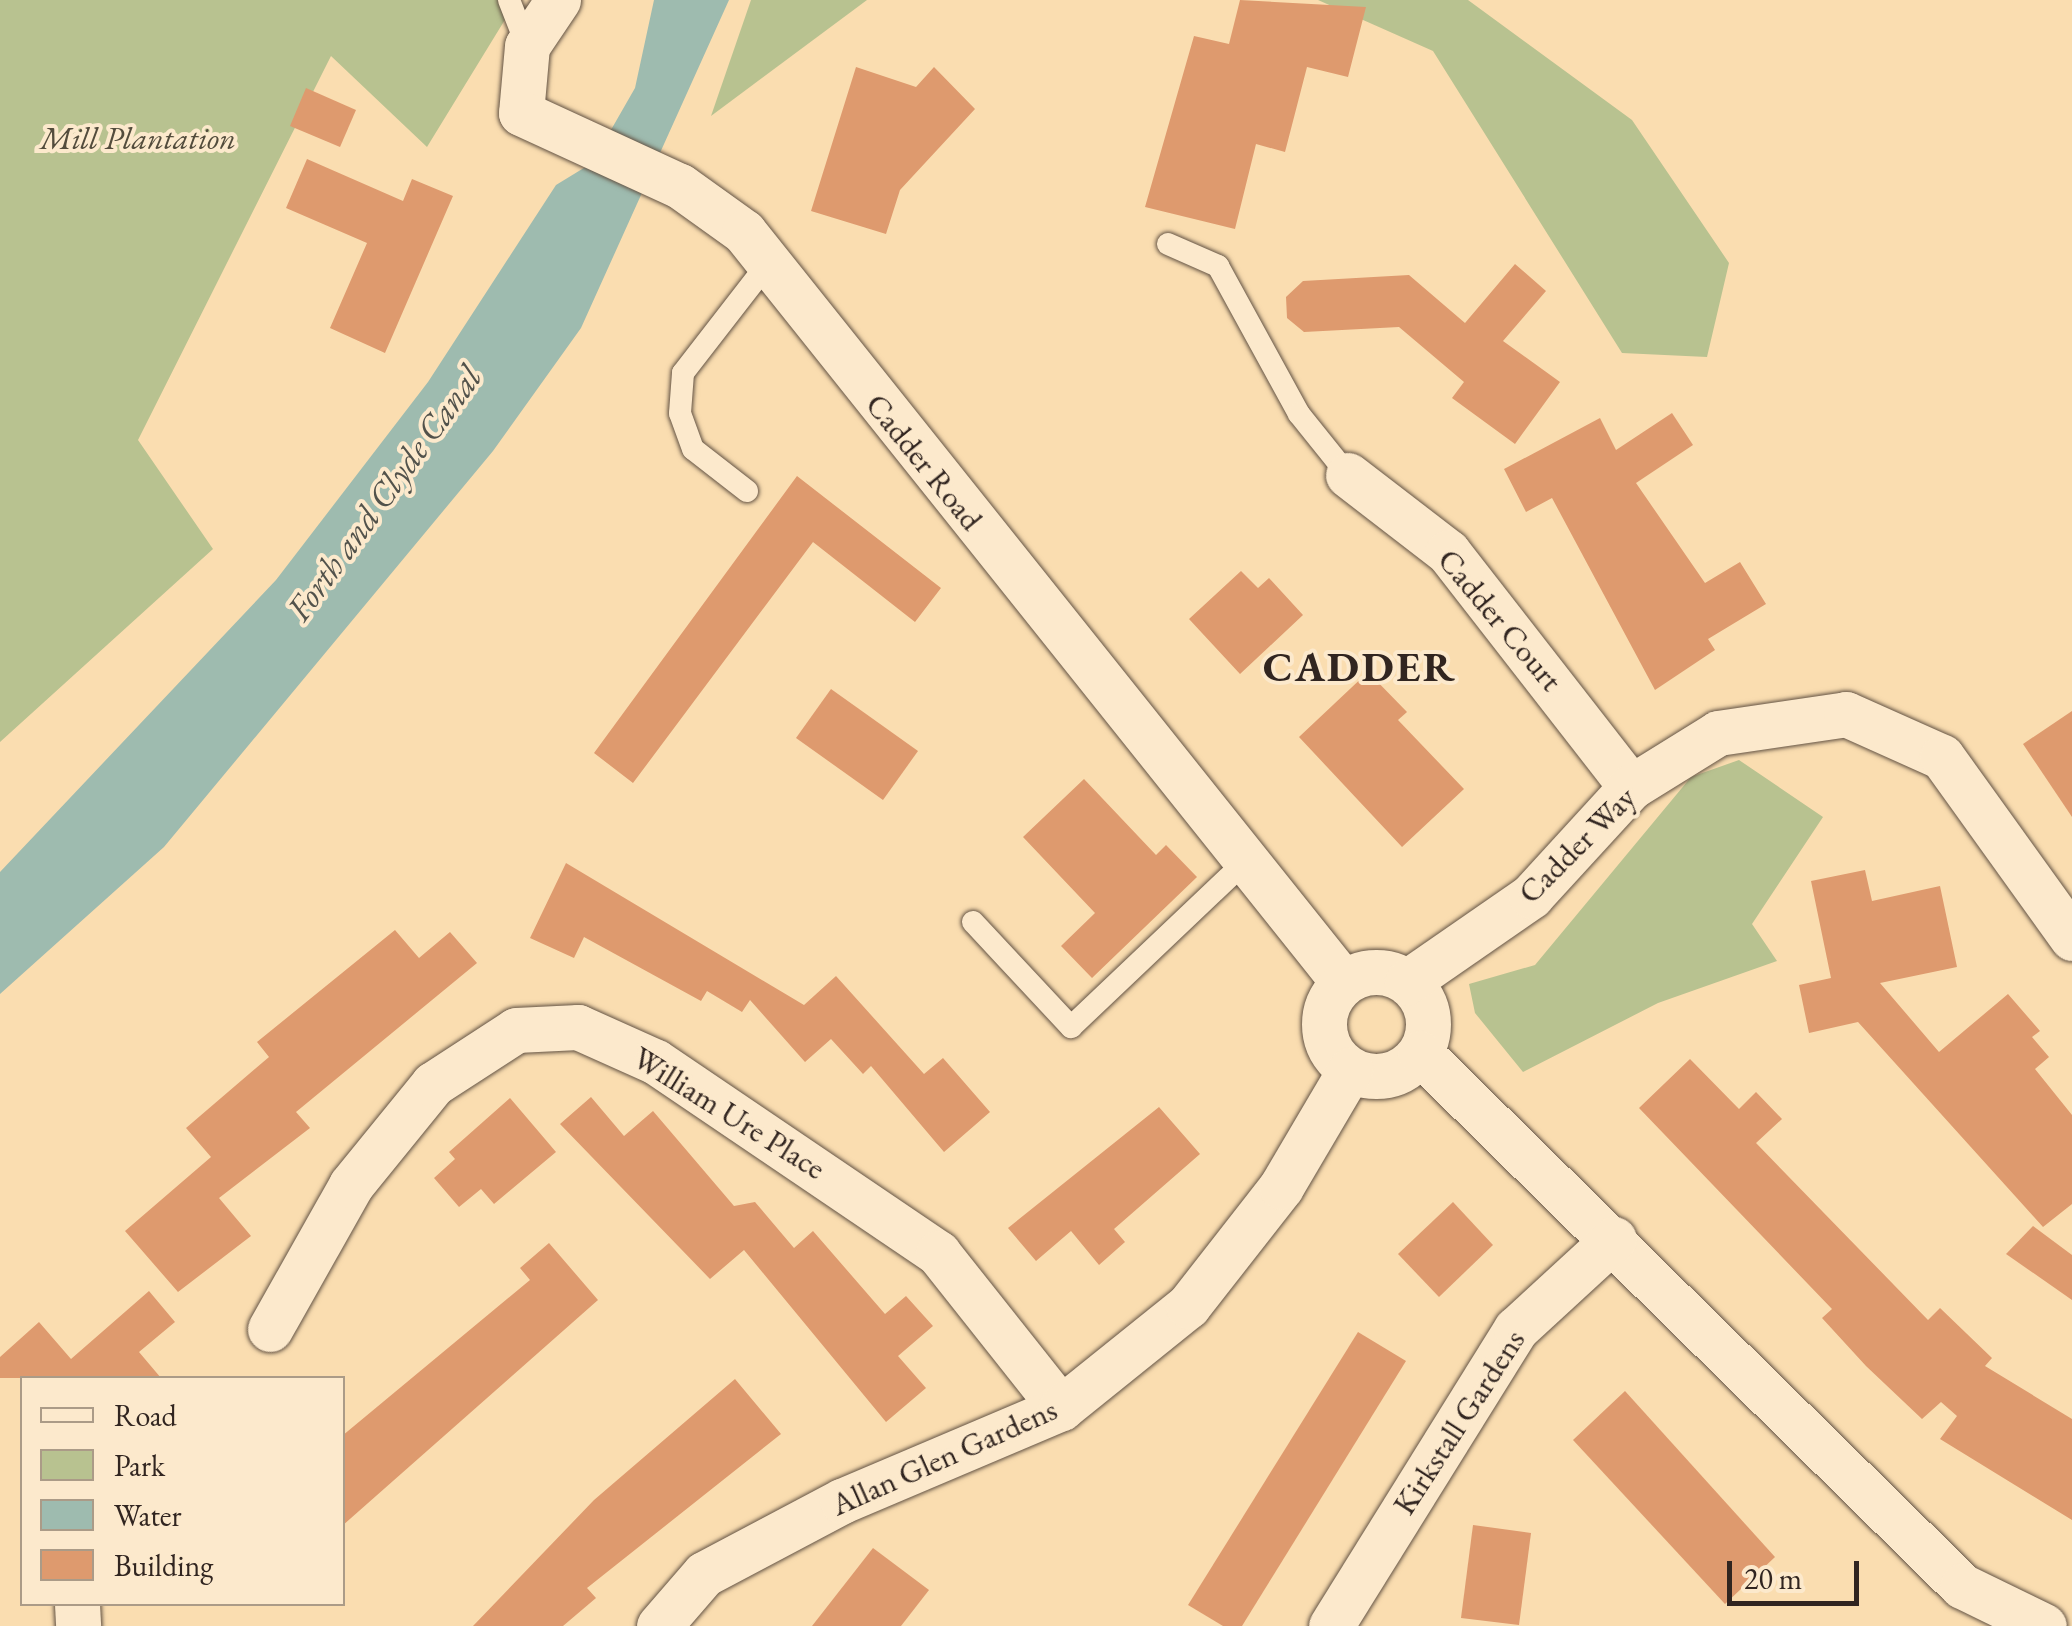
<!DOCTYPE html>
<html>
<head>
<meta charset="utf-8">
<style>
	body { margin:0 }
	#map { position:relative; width:2072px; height:1626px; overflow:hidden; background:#faddb0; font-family:"EB Garamond",serif }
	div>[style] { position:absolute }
	.green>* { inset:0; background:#b8c290 }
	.water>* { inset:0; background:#9ebbaf }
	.building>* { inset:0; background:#de9a6e }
	.roads { filter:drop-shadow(0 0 2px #635344) drop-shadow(0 0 2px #635344) }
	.service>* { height:22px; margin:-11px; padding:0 11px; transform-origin:11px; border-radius:11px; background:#fce9cc }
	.minor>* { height:45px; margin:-22.5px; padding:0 22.5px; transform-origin:22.5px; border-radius:22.5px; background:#fce9cc }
	.minor>.ring { margin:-22.5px; padding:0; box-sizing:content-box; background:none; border:45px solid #fce9cc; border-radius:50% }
	span { translate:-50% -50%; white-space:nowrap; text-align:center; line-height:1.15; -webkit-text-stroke:8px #fce9cc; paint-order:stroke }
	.park-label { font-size:32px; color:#534c3c; font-style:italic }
	.street-label { font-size:32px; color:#312520 }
	.water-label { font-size:35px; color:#52524b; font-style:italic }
	.district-label { font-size:42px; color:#312520; font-weight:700; letter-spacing:2.5px }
	.legend { position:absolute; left:20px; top:1376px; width:325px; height:230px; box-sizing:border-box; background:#fce9cc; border:2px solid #ab9b87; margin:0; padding:12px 18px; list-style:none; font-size:30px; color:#312520 }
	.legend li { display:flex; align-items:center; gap:20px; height:50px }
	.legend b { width:50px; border:2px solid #ab9b87 }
	.scale { position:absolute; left:1727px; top:1561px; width:132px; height:45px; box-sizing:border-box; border:5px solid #312520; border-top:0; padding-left:12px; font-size:30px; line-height:35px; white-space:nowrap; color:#312520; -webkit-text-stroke:8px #fce9cc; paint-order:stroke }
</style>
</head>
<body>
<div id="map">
	<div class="green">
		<div style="clip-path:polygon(0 0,517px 0,427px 147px,331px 56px,138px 440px,213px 549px,0 742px)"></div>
		<div style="clip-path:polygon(751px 0,867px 0,711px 116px)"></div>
		<div style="clip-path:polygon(1318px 0,1468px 0,1632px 120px,1729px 263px,1707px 357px,1622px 353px,1433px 51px)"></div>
		<div style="clip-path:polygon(1739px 760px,1823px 817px,1752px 924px,1777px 961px,1658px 1003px,1523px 1072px,1475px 1013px,1469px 984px,1535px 965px,1691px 777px)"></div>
	</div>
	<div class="water">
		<div style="clip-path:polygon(654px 0,729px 0,581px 328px,493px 451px,164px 847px,0 994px,0 872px,276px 580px,428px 382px,556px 185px,592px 163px,635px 88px)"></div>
	</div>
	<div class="building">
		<div style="clip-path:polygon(1240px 0,1366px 7px,1348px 77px,1307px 67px,1285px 152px,1256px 144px,1235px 229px,1145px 207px,1194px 36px,1229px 44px)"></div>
		<div style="clip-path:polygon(856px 67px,916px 87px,934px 67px,975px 109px,900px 190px,886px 234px,811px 211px)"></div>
		<div style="clip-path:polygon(306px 88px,356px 110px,340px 147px,290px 126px)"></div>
		<div style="clip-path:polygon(307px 159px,403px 201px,412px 179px,453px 196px,385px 353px,330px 328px,367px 243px,286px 208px)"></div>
		<div style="clip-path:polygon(1515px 264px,1546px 291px,1503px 341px,1560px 382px,1515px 444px,1452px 398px,1464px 382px,1399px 327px,1304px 332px,1287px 318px,1286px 297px,1303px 281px,1409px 275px,1465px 323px)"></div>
		<div style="clip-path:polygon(1672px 413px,1693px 445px,1636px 483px,1705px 583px,1740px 562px,1766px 604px,1708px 639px,1715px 650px,1655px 690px,1552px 498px,1526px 512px,1504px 469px,1600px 418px,1616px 450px)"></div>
		<div style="clip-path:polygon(797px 476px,941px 588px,915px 622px,813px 542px,633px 783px,594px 753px)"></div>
		<div style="clip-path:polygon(1241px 571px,1258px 588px,1269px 578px,1303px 615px,1240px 674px,1189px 619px)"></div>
		<div style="clip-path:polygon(1368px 672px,1407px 712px,1398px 720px,1464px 789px,1402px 847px,1299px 737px)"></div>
		<div style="clip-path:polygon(831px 689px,918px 751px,883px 800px,796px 738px)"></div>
		<div style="clip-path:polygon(2072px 711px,2072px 817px,2023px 744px)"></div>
		<div style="clip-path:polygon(1084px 779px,1156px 855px,1166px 845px,1197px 877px,1092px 978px,1061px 946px,1095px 913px,1023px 837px)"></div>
		<div style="clip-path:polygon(566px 863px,804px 1005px,836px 976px,924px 1074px,943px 1058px,990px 1112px,944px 1152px,871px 1066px,863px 1074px,831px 1039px,805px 1062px,750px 1000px,742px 1012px,707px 991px,701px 1001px,584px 937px,574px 958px,530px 938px)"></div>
		<div style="clip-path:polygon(1865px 870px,1872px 901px,1940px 886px,1957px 967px,1880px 983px,1939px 1052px,2008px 994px,2040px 1031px,2032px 1037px,2049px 1057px,2035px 1069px,2072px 1115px,2072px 1204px,2043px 1227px,1858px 1022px,1809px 1033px,1799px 985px,1831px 978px,1811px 881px)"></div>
		<div style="clip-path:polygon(395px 930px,419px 958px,450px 932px,477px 963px,296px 1112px,310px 1128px,219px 1198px,251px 1236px,178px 1292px,125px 1231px,211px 1157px,186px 1128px,269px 1057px,257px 1042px)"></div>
		<div style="clip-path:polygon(1690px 1059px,1739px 1109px,1756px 1092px,1782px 1119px,1756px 1143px,1928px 1320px,1940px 1308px,1992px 1358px,1985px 1366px,2072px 1419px,2072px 1520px,1940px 1439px,1957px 1416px,1941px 1402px,1922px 1419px,1866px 1366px,1822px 1318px,1832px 1309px,1639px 1108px)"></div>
		<div style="clip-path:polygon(591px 1097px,624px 1136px,653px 1111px,734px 1206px,755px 1202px,794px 1248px,813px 1231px,885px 1314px,906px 1296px,933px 1326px,898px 1356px,926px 1388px,886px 1422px,744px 1250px,710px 1279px,560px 1124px)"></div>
		<div style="clip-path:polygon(510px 1098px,556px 1152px,494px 1204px,481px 1189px,459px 1207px,434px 1178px,455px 1159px,449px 1152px)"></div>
		<div style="clip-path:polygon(1159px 1107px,1200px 1154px,1114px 1229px,1125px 1242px,1099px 1265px,1071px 1231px,1036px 1261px,1008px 1228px)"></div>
		<div style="clip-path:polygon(1453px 1202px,1493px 1245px,1439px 1297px,1398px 1254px)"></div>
		<div style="clip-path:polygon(2033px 1226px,2072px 1255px,2072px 1300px,2006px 1254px)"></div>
		<div style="clip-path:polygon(549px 1243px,598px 1300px,342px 1526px,342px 1436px,530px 1280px,520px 1268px)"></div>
		<div style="clip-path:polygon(149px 1291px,175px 1322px,139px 1352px,161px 1378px,0 1378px,0 1357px,39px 1322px,71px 1359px)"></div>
		<div style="clip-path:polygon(1358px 1332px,1406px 1361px,1242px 1626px,1223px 1626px,1188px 1605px)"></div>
		<div style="clip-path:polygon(735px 1379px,781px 1434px,587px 1588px,596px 1598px,563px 1626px,473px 1626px,594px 1500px)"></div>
		<div style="clip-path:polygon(1625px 1391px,1775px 1557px,1725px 1604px,1573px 1440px)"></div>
		<div style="clip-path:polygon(1473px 1525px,1531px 1533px,1519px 1625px,1461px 1618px)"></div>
		<div style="clip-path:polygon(873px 1548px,929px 1590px,901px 1626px,812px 1626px)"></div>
	</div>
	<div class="roads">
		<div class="service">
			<div style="left:509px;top:0;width:49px;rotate:68.6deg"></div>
			<div style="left:1168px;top:244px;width:55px;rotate:23.7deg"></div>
			<div style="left:1218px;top:266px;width:169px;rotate:61.3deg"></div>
			<div style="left:1299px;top:414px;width:78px;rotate:51.2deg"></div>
			<div style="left:747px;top:491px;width:68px;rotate:-142.1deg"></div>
			<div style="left:693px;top:449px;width:38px;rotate:-110deg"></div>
			<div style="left:680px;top:413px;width:40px;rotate:-85.7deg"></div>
			<div style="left:683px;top:373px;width:135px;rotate:-52.2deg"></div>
			<div style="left:973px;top:922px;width:144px;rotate:47deg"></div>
			<div style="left:1071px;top:1027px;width:241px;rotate:-43.5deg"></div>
		</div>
		<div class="minor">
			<div style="left:558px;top:0;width:55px;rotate:124deg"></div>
			<div style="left:527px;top:46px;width:67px;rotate:95.1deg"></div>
			<div style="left:521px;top:113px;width:175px;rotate:24.7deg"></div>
			<div style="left:680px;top:186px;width:79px;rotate:35.7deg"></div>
			<div style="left:744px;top:232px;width:961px;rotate:51.38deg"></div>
			<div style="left:1348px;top:475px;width:126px;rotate:37.6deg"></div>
			<div style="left:1448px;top:552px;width:298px;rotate:52.1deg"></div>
			<div class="ring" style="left:1324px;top:972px;width:59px;height:59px"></div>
			<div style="left:1407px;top:982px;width:151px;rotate:-34.7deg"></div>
			<div style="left:1531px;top:896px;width:148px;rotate:-47.5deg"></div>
			<div style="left:1631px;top:787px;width:102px;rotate:-31.8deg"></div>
			<div style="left:1718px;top:733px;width:129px;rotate:-8.4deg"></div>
			<div style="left:1846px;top:714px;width:105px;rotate:24.1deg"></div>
			<div style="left:1942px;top:757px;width:223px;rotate:54.3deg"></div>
			<div style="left:1420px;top:1053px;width:760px;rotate:44.52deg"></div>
			<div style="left:1962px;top:1586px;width:91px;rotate:26deg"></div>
			<div style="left:270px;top:1329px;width:165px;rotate:-60.6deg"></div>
			<div style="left:351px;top:1185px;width:130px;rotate:-50.9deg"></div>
			<div style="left:433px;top:1084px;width:99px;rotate:-33deg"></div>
			<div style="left:516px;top:1030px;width:62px;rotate:-2.8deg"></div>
			<div style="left:578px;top:1027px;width:85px;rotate:24.2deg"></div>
			<div style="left:656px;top:1062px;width:341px;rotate:34.1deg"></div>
			<div style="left:938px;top:1253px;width:198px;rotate:51.6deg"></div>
			<div style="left:77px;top:1604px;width:22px;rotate:87deg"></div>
			<div style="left:659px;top:1626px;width:69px;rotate:-49.1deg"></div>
			<div style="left:704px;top:1574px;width:156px;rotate:-27.9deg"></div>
			<div style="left:842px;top:1501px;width:238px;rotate:-23deg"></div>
			<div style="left:1061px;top:1408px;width:163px;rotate:-38.8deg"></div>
			<div style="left:1188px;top:1306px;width:151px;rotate:-52deg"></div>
			<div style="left:1281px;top:1187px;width:136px;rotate:-59.5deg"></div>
			<div style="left:1331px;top:1626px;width:350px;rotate:-58.1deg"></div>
			<div style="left:1516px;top:1329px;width:133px;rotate:-42.6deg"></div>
		</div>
	</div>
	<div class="park-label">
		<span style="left:138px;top:138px">Mill Plantation</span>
	</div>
	<div class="street-label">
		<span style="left:924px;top:462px;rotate:51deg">Cadder Road</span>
		<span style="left:1500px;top:620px;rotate:50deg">Cadder Court</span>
		<span style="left:1577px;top:845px;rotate:-45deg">Cadder Way</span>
		<span style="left:729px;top:1113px;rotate:32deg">William Ure Place</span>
		<span style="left:1459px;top:1422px;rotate:-57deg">Kirkstall Gardens</span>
		<span style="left:944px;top:1457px;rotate:-24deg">Allan Glen Gardens</span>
	</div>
	<div class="water-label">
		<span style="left:384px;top:493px;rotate:-54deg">Forth and Clyde Canal</span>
	</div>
	<div class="district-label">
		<span style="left:1360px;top:667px">CADDER</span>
	</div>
	<ul class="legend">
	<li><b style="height:12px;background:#fce9cc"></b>Road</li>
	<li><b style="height:28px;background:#b8c290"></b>Park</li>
	<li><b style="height:28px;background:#9ebbaf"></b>Water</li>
	<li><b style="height:28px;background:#de9a6e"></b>Building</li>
	</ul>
	<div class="scale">20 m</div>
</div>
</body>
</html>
